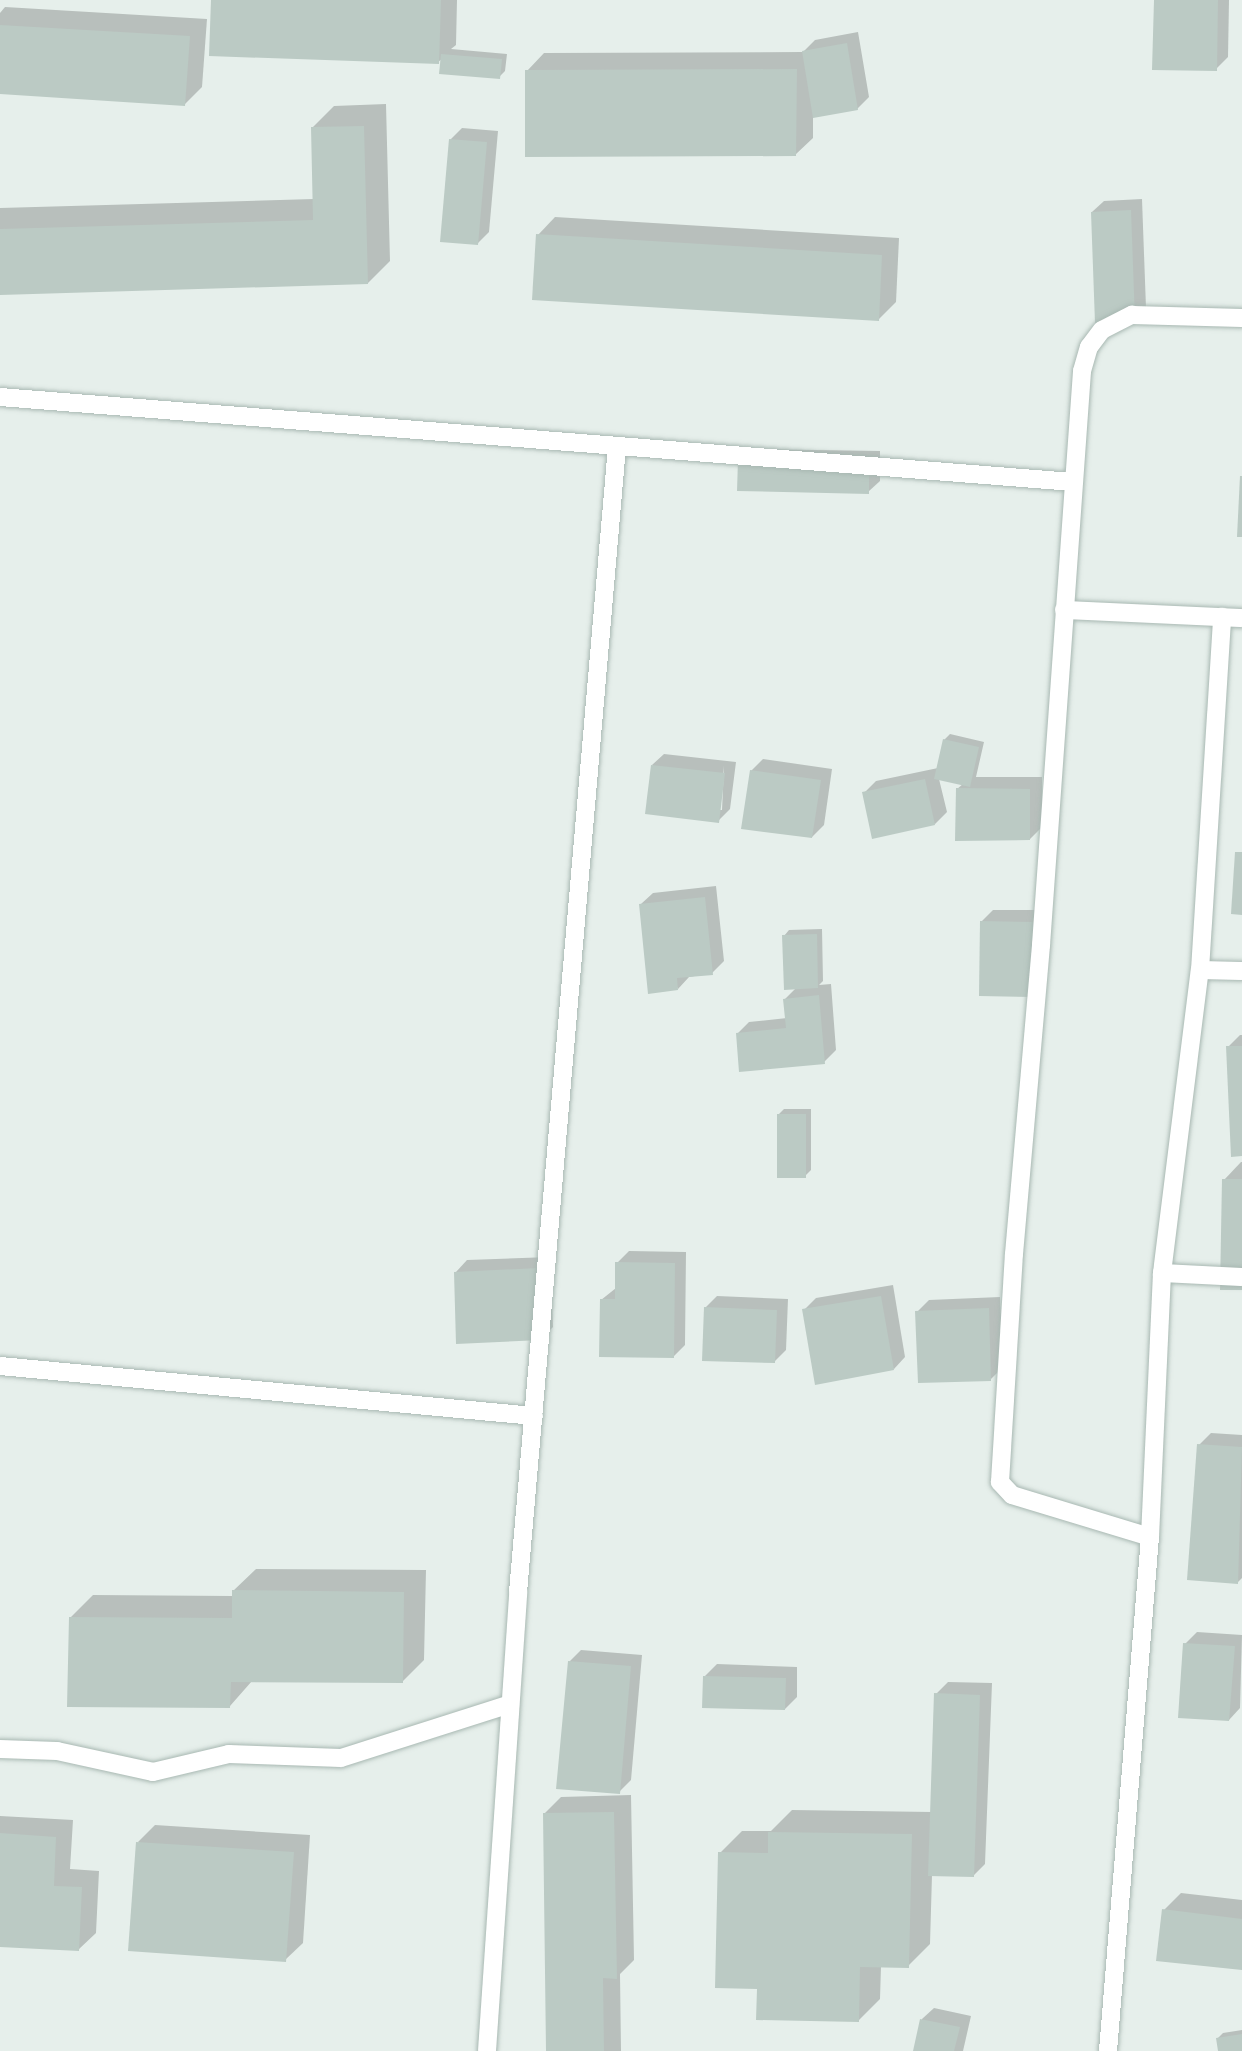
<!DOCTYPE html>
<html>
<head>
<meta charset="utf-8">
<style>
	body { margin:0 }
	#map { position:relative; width:1242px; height:2051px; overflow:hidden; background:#e6efeb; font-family:"Source Sans 3",sans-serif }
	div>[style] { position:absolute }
	.shadow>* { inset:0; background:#0003 }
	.building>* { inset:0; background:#bbcac4 }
	.roads { filter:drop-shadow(0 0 2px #a8b8b2) drop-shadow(0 0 2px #a8b8b2) }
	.minor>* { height:18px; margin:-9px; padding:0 9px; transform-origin:9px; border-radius:9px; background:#fff }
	span { translate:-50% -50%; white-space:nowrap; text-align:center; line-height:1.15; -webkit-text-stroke:6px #f7fbf9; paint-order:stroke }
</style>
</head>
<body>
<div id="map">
	<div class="shadow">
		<div style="clip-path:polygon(213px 0,457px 0,456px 45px,451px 49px,507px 54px,505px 71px,499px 77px,442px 59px,438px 62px)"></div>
		<div style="clip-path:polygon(1155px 0,1229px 0,1228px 57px,1216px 69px)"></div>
		<div style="clip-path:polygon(5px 7px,207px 19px,202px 87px,185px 104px,0 93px,0 13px)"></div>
		<div style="clip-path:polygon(858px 32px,869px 97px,857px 109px,813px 117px,813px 138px,795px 155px,527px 71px,544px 53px,803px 52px,815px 40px)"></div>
		<div style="clip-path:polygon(386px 104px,390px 261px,368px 283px,0 293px,0 208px,314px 199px,312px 128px,334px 106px)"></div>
		<div style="clip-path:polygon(462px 128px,498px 131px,489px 232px,478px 243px,450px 140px)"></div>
		<div style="clip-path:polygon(1142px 199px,1146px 308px,1134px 320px,1092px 212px,1104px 201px)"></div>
		<div style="clip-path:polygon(555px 217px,899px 238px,896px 302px,878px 320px,538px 235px)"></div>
		<div style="clip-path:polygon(751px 449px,880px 451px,880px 481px,868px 492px)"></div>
		<div style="clip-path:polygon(950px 734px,984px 742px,976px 777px,1042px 777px,1042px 827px,1030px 839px,957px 789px,963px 784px,939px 779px,947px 812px,935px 824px,864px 793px,876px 781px,938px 768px,944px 740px)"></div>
		<div style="clip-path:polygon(evenodd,664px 754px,736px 762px,730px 809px,718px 821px,652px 765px,664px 754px,724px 766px,722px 810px,719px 810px,724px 766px)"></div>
		<div style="clip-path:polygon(763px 759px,832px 769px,824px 825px,812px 837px,751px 771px)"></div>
		<div style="clip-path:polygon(716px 886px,724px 961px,712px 973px,689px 977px,678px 989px,641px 904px,653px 893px)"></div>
		<div style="clip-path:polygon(993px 910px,1047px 910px,1046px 984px,981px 922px)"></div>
		<div style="clip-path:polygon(822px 929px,823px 981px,819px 985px,831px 984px,836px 1050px,824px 1062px,737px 1034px,749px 1022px,787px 1018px,785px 999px,797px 987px,784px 936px,789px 930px)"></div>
		<div style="clip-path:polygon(1240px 1035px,1242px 1035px,1242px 1155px,1228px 1047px)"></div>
		<div style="clip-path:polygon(784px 1109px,811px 1109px,811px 1170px,805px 1176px,778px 1115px)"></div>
		<div style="clip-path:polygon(1241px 1162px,1242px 1162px,1242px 1289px,1224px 1180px)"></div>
		<div style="clip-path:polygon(629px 1251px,686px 1252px,685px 1345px,673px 1357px,601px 1300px,616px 1288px,617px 1263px)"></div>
		<div style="clip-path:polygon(550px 1257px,553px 1327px,541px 1339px,456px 1272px,467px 1260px)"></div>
		<div style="clip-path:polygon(893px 1285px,905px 1357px,894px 1369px,804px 1310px,816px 1298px)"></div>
		<div style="clip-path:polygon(717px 1296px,788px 1299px,786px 1350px,774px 1362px,705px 1308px)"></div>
		<div style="clip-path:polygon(1000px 1297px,1003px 1367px,991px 1379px,917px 1312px,929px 1300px)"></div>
		<div style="clip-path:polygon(1211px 1433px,1242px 1435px,1242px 1578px,1238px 1582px,1199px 1445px)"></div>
		<div style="clip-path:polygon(256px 1569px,426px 1570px,424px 1660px,402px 1682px,252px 1681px,230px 1706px,71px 1617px,93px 1595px,233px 1596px,233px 1591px)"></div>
		<div style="clip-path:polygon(1197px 1632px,1242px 1635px,1240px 1708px,1229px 1720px,1185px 1644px)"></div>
		<div style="clip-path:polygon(581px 1650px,642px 1655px,631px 1780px,619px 1792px,569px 1662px)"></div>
		<div style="clip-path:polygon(717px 1664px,797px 1667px,797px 1697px,785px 1709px,705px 1676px)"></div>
		<div style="clip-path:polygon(948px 1682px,992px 1683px,985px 1864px,973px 1876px,932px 1875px,930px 1944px,908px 1966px,881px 1966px,880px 1999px,858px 2021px,758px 1987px,720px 1853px,742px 1831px,771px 1831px,792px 1810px,932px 1812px,936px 1694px)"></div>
		<div style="clip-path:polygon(631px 1795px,634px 1960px,620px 1974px,621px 2051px,548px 2051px,544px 1814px,561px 1797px)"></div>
		<div style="clip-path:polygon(0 1816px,73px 1820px,70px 1869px,99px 1871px,96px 1933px,78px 1950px,0 1945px)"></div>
		<div style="clip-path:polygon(155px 1825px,310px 1835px,303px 1943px,285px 1960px,138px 1842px)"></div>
		<div style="clip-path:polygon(1181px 1893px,1242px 1900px,1242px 1969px,1164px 1910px)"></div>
		<div style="clip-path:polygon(934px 2008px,971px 2016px,963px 2051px,914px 2051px,922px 2019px)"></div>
		<div style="clip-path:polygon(1242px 2030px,1242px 2051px,1219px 2051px,1217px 2039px,1223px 2033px)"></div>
	</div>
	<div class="building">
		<div style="clip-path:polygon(211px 0,441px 0,439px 64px,209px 56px)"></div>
		<div style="clip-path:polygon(1154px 0,1218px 0,1217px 71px,1152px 70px)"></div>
		<div style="clip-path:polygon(0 25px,190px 36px,185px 106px,0 94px)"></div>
		<div style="clip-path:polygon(847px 43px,858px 110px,813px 118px,802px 51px)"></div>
		<div style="clip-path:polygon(441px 54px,502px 59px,500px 79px,439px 74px)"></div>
		<div style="clip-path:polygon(797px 69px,796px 156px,525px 157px,525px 70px)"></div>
		<div style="clip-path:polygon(364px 126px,368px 284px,0 295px,0 229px,313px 220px,311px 127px)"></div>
		<div style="clip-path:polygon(449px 139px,487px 142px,478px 245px,440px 242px)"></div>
		<div style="clip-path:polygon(1131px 210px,1135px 321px,1095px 323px,1091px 212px)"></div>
		<div style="clip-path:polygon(536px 234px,882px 255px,879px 321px,532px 300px)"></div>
		<div style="clip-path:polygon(738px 460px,869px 463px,869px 494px,737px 491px)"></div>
		<div style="clip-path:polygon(1240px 476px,1242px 476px,1242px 537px,1237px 537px)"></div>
		<div style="clip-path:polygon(943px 739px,979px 747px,970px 787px,934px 779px)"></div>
		<div style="clip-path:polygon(651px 765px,725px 773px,719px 823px,645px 814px)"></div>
		<div style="clip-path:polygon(750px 770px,821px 780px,812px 838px,741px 829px)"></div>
		<div style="clip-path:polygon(925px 779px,935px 825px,872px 839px,862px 792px)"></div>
		<div style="clip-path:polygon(956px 788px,1030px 789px,1030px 840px,955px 841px)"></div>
		<div style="clip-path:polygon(1235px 852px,1242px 852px,1242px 915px,1231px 914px)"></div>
		<div style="clip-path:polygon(705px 897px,713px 975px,677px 978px,678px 990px,648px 994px,639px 904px)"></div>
		<div style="clip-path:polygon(980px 921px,1036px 922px,1035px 997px,979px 996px)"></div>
		<div style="clip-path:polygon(817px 934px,818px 988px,784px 990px,782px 935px)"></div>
		<div style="clip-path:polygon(819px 995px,825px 1064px,739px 1072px,736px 1033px,786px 1028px,783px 999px)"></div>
		<div style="clip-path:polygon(1226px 1046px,1242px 1046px,1242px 1156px,1231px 1157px)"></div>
		<div style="clip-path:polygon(777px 1114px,806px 1114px,806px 1178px,777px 1178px)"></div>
		<div style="clip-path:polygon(1222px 1179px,1242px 1179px,1242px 1290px,1220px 1290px)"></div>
		<div style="clip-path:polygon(615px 1262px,675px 1263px,674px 1358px,599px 1357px,600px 1299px,615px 1299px)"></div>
		<div style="clip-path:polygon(539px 1268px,541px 1340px,456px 1344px,454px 1272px)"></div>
		<div style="clip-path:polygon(881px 1296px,894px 1370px,815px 1385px,802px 1309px)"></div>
		<div style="clip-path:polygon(704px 1307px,777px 1310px,775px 1363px,702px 1361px)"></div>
		<div style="clip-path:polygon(989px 1308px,991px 1381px,918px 1383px,915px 1311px)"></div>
		<div style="clip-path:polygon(1197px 1444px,1242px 1447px,1238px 1584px,1187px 1580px)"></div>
		<div style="clip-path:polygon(232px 1590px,404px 1592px,403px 1683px,231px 1682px,230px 1708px,67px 1707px,69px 1617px,232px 1618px)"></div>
		<div style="clip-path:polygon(1183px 1643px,1235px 1646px,1229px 1721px,1178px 1718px)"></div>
		<div style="clip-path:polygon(568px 1661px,631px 1666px,620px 1794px,556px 1789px)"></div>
		<div style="clip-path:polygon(703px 1676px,786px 1678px,785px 1710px,702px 1708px)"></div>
		<div style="clip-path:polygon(934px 1693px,980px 1695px,974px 1877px,928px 1876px)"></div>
		<div style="clip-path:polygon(614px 1812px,617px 1979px,603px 1978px,604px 2051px,546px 2051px,543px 1813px)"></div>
		<div style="clip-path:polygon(768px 1832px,912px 1834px,909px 1968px,860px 1967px,859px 2022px,756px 2020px,757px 1989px,715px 1988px,718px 1852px,768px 1853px)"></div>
		<div style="clip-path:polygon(0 1833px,56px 1837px,54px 1886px,82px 1887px,79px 1951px,0 1947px)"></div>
		<div style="clip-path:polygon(136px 1842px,294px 1852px,286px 1962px,128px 1951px)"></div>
		<div style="clip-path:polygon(1162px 1909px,1242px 1919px,1242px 1970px,1156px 1961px)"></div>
		<div style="clip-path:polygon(920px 2019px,960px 2027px,954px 2051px,913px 2051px)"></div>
		<div style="clip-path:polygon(1242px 2034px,1242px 2051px,1218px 2051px,1216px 2038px)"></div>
	</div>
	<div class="roads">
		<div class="minor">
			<div style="left:0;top:397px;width:1077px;rotate:4.53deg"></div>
			<div style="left:1064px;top:610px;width:178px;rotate:2.6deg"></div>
			<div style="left:1200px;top:970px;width:42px;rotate:1.4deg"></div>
			<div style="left:1162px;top:1273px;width:80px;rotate:2.9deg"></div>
			<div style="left:0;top:1366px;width:536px;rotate:5.35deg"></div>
			<div style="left:1150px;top:1537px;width:144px;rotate:-163.1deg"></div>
			<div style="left:1012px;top:1495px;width:18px;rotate:-133deg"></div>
			<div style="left:1000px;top:1482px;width:228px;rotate:-86.5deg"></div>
			<div style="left:1014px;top:1254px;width:310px;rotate:-85deg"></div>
			<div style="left:1041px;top:945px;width:575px;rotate:-85.91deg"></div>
			<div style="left:1082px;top:371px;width:25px;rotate:-74deg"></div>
			<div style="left:1089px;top:347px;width:21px;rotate:-53deg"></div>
			<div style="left:1102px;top:330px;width:34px;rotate:-27deg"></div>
			<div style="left:1132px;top:315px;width:110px;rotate:1.6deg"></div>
			<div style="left:0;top:1749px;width:57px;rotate:2deg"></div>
			<div style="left:57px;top:1751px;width:98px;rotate:12.3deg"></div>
			<div style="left:153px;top:1772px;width:78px;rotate:-13.3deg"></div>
			<div style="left:229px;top:1754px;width:112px;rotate:2deg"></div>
			<div style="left:341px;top:1758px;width:177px;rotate:-17.7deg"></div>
			<div style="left:487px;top:2051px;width:460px;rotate:-86.1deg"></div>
			<div style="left:518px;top:1592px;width:1150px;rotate:-85.06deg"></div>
			<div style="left:1108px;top:2051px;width:516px;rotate:-85.33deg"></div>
			<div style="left:1150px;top:1537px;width:264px;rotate:-87.4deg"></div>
			<div style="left:1162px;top:1273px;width:305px;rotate:-82.9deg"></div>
			<div style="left:1200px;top:970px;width:354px;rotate:-86.4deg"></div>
		</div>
	</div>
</div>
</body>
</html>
